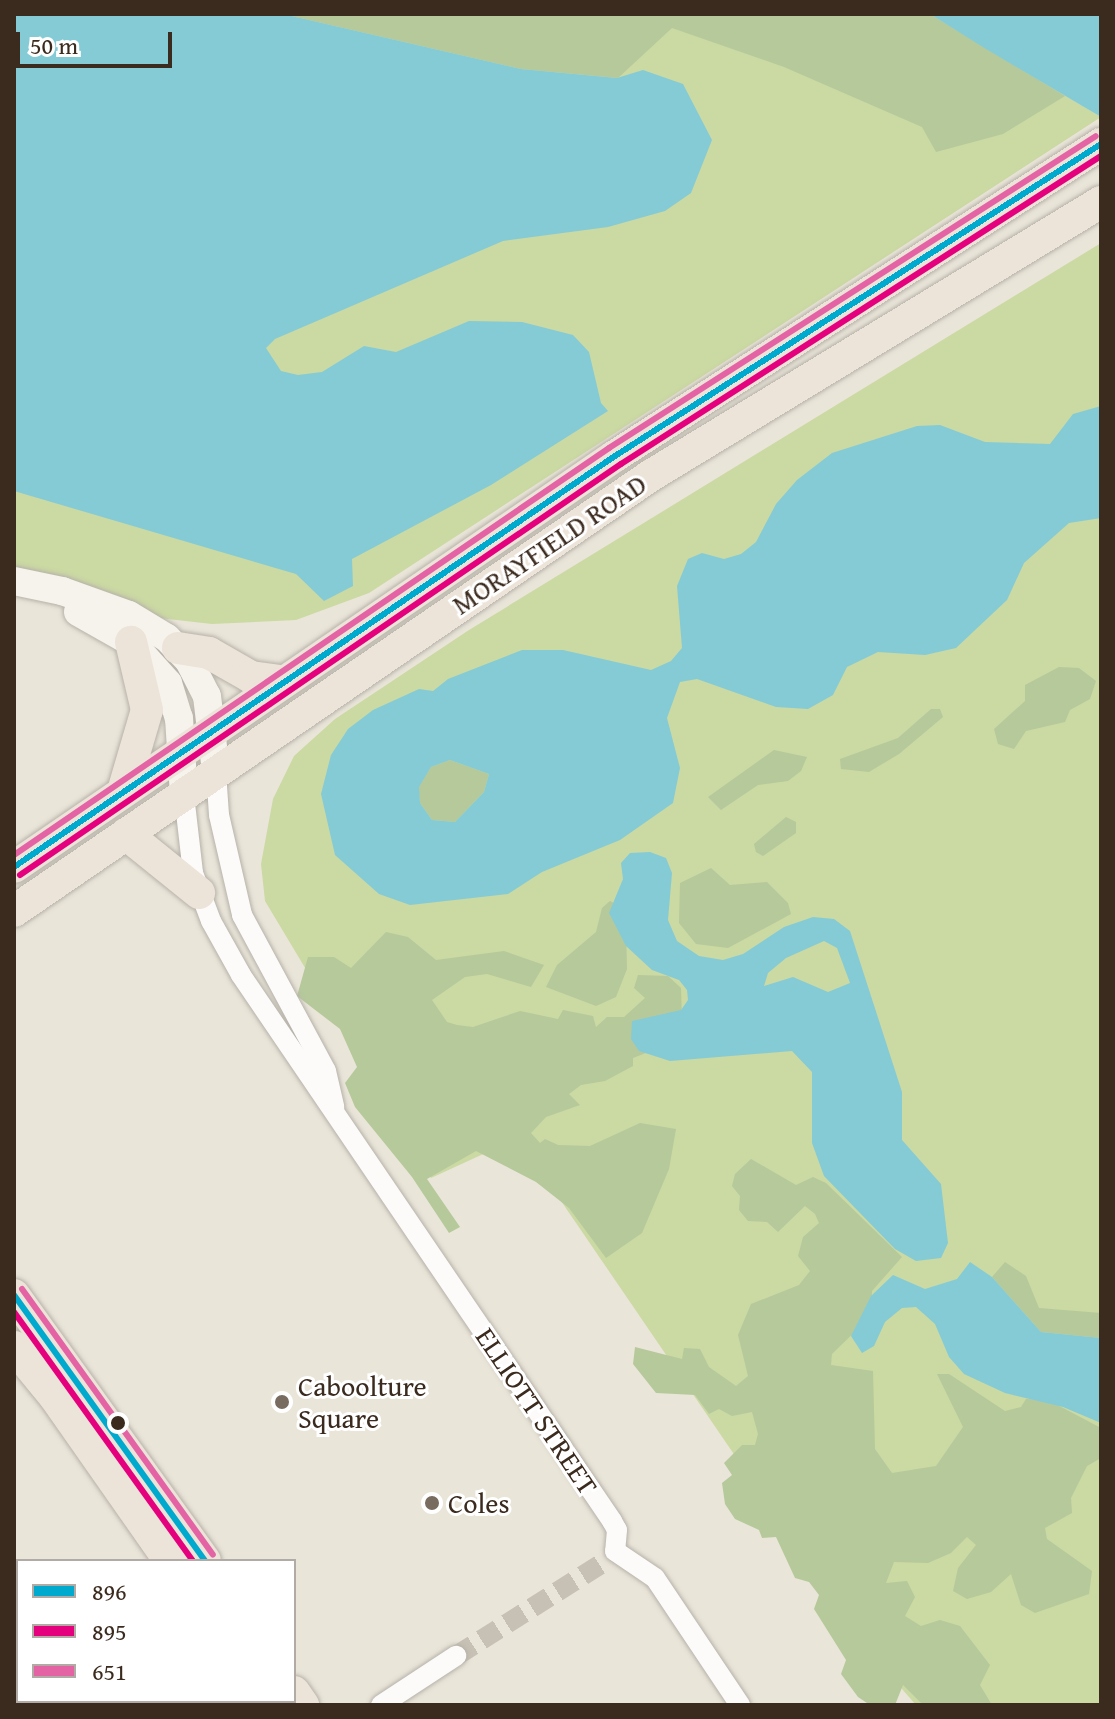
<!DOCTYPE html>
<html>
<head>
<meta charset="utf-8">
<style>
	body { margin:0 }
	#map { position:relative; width:1115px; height:1719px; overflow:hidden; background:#eae5d9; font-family:"Gentium Book Plus",serif }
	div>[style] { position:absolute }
	.green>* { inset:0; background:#cbd9a3 }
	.forest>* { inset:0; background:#b6c99b }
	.water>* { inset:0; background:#84cbd6 }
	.street-tunnel>* { height:20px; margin-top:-10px; transform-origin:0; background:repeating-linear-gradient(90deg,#c7c0b4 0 20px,transparent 0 30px) }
	.roads { filter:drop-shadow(0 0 2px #b6b2a9) drop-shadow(0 0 2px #b6b2a9) }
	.street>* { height:20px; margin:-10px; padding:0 10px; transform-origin:10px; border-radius:10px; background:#fcfbf9 }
	.secondary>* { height:28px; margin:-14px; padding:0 14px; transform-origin:14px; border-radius:14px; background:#f6f2ec }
	.primary>* { height:32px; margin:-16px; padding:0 16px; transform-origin:16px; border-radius:16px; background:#ece3d9 }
	.bus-1>* { height:6px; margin:-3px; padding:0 3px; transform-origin:3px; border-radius:3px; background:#00a9ce }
	.bus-2>* { height:6px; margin:-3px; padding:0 3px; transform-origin:3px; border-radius:3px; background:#e5007d }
	.bus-3>* { height:6px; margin:-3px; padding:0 3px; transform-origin:3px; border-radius:3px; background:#e463a4 }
	.dots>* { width:22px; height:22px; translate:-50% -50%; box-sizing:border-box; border:4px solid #fff; border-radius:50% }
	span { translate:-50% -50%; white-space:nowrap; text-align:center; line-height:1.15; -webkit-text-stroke:6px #fff; paint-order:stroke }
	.street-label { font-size:28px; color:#3b2a1e }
	.poi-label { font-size:28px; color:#3b2a1e }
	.left { translate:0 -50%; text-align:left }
	.frame { position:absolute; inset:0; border:16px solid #3b2a1e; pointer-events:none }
	.legend { position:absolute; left:16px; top:1559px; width:280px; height:144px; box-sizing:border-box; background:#fff; border:2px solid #b1aaa5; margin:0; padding:10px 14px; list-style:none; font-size:24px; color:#3b2a1e }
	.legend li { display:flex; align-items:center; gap:16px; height:40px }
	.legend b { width:40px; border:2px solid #b1aaa5 }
	.scale { position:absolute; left:16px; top:32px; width:156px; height:36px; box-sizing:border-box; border:4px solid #3b2a1e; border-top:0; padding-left:10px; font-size:24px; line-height:28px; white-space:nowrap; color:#3b2a1e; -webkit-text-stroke:6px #fff; paint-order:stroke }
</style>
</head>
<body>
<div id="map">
	<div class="green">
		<div style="clip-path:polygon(14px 14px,930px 14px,1101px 117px,369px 593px,296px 620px,212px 624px,159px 618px,53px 575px,35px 588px,14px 581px)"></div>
		<div style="clip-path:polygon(1101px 243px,1101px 1705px,916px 1705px,867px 1649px,518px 1138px,431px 1178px,265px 901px,261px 864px,273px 799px,294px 756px,335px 719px,469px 630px)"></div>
	</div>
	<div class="forest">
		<div style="clip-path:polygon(283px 14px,930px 14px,1065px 96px,1003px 134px,936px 152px,922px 127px,784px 67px,672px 28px,618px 78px,521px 69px)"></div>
		<div style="clip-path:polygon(1059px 667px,1079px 668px,1096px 681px,1090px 699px,1070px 710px,1065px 722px,1026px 731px,1014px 749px,998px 744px,994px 729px,1025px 701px,1025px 685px)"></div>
		<div style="clip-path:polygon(931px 709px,940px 709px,943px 717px,899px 754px,869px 772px,841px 769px,840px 759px,898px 738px)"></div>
		<div style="clip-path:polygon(774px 750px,807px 757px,801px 771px,788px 781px,758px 785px,721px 810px,708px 797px)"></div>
		<div style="clip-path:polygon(450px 760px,489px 774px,484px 792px,455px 822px,432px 820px,420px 803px,418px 787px,431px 767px)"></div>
		<div style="clip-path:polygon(786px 817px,796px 822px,796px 833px,763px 856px,756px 852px,754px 844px)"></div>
		<div style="clip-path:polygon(711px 868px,730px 885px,767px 882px,788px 903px,791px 914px,728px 948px,696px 944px,679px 923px,680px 883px)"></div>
		<div style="clip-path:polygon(610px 901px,620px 906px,626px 928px,627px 969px,616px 997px,596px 1006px,546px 987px,557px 965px,596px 932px,602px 908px)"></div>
		<div style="clip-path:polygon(386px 932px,408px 937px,436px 960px,504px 951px,544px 965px,531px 987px,487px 974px,465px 977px,432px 1000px,447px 1022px,457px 1025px,473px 1027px,520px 1011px,558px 1019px,563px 1010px,593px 1016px,596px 1027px,607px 1017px,624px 1017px,645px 998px,634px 988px,638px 975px,668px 976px,681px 988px,682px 1021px,656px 1049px,633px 1058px,633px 1066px,605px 1081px,581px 1085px,569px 1094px,580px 1105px,546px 1117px,531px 1133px,540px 1143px,545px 1139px,558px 1145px,590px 1146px,640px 1123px,676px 1129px,669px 1169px,642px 1233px,606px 1258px,569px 1208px,536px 1182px,476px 1151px,427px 1179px,460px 1227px,449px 1233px,412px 1177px,355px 1107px,345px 1083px,357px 1067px,340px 1029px,297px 996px,308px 957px,334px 957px,351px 968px)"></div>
		<div style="clip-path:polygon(751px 1159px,796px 1185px,813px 1177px,826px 1183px,902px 1257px,872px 1291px,871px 1316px,832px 1354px,831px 1365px,873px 1371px,875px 1449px,892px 1473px,936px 1466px,963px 1427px,937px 1374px,949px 1374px,1005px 1411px,1021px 1407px,1026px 1399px,1048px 1400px,1101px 1428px,1101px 1458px,1087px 1466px,1071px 1498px,1072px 1513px,1045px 1528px,1047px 1539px,1092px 1571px,1089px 1594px,1035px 1613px,1021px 1605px,1011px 1574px,991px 1592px,967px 1599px,953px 1591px,958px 1568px,976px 1545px,967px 1537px,951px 1553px,928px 1563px,894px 1562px,886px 1583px,907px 1581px,915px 1597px,905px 1616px,921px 1626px,940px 1620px,960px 1626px,990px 1665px,980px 1685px,992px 1705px,923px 1705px,903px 1685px,895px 1705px,870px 1705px,858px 1697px,841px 1674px,846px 1660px,814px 1609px,819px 1595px,809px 1582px,795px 1578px,776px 1537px,762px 1538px,759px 1530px,735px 1519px,725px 1504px,722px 1483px,732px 1475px,724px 1463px,742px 1445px,755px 1445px,758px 1434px,752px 1412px,732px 1416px,719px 1409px,709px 1414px,695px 1395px,656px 1393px,633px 1364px,635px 1347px,682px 1359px,684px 1348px,700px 1349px,709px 1367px,736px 1386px,748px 1376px,738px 1335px,751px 1304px,799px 1285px,810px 1271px,798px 1256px,803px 1237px,819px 1223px,815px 1214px,805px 1206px,778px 1232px,767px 1222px,748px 1221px,739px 1210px,740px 1196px,732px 1186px,735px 1174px)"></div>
		<div style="clip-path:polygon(1005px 1262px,1026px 1276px,1039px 1308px,1101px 1313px,1101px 1338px,1041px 1332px,992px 1277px)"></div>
	</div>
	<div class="water">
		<div style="clip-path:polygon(14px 14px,283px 14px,521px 69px,617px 78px,643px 70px,683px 84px,712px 140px,691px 193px,665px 211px,608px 227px,503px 241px,275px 339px,266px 348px,281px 371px,298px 375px,322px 372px,364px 346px,396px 352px,469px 321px,522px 322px,573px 335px,589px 352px,601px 403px,608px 411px,491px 485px,352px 559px,353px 586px,324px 601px,296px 574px,14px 491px)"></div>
		<div style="clip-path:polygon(930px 14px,1101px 14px,1101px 117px,986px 49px)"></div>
		<div style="clip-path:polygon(evenodd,1101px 406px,1101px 518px,1069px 523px,1024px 563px,1007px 600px,956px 648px,925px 655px,878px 652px,847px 667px,833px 695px,808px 709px,776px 707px,697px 679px,680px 682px,667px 718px,680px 768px,673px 803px,620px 840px,542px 872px,508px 894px,410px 905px,379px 894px,335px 855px,321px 794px,331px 755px,348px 729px,373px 710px,419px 689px,433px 691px,448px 679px,522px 650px,563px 650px,651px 670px,671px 661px,682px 648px,677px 586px,688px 559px,702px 553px,724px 559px,741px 554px,756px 542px,776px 504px,797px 480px,832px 453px,917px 426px,940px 425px,985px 442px,1050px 444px,1073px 414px,1101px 406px,450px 760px,489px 774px,484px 792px,455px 822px,432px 820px,420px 803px,419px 787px,431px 767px,450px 760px)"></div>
		<div style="clip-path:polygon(evenodd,650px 852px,666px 858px,672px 873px,668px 920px,677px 941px,699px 956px,723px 960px,743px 954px,784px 927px,813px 917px,834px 919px,850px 931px,902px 1092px,902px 1140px,941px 1184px,948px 1243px,941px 1258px,916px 1261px,895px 1249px,824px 1176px,812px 1143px,812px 1072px,792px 1051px,670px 1061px,639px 1051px,631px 1039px,632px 1021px,681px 1010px,688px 1000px,687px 990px,679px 980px,652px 970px,626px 946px,609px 913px,623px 879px,621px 863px,630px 853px,650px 852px,824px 941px,837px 948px,850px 983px,828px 992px,793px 977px,764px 986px,768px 973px,786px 958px,824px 941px)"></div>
		<div style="clip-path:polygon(970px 1262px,992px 1277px,1041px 1332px,1101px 1338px,1101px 1423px,1063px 1407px,1005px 1393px,964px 1374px,949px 1357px,935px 1324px,916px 1307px,902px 1308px,885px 1322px,874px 1346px,862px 1353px,851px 1336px,871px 1296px,893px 1275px,925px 1289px,957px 1279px)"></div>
	</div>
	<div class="street-tunnel">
		<div style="left:456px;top:1656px;width:172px;rotate:-32.4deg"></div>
	</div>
	<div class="roads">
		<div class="street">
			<div style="left:216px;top:772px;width:43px;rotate:86deg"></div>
			<div style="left:219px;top:815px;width:103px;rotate:77deg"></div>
			<div style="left:242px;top:915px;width:177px;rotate:61.7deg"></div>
			<div style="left:326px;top:1071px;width:37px;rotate:77deg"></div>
			<div style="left:184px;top:795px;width:79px;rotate:83.4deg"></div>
			<div style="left:193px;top:873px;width:51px;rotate:69.4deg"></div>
			<div style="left:211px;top:921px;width:62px;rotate:60.9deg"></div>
			<div style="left:241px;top:975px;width:660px;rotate:55.8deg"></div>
			<div style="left:612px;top:1521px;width:10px;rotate:61deg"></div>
			<div style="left:617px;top:1530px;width:21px;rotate:95deg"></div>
			<div style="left:615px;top:1551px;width:48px;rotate:34deg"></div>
			<div style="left:655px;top:1578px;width:153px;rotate:56.2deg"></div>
			<div style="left:381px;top:1705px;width:90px;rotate:-33.2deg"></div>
		</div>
		<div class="secondary">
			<div style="left:14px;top:581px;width:49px;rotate:11.8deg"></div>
			<div style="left:62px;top:591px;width:71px;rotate:19.7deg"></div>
			<div style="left:129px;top:615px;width:44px;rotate:31.2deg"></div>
			<div style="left:167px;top:638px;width:32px;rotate:46deg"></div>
			<div style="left:189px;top:661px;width:39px;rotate:63deg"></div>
			<div style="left:207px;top:696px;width:77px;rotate:83.2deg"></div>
			<div style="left:78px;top:612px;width:61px;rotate:29.5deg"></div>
			<div style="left:131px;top:642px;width:55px;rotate:47.9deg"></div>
			<div style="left:168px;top:683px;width:37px;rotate:73deg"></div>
			<div style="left:179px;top:718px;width:77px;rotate:86.3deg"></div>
		</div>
		<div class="primary">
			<div style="left:178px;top:648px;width:31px;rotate:9deg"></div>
			<div style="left:209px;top:653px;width:48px;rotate:29.7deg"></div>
			<div style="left:251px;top:677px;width:30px;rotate:8deg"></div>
			<div style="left:124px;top:788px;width:81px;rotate:-73.6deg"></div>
			<div style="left:147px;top:710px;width:70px;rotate:-103.2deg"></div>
			<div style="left:126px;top:834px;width:94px;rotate:38.9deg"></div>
			<div style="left:14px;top:867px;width:728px;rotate:-34.37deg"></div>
			<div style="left:615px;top:456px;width:578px;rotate:-32.7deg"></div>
			<div style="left:14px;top:911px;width:771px;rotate:-34.37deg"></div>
			<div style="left:650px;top:476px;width:528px;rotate:-31.28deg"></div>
			<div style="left:14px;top:1295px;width:327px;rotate:54.3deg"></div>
			<div style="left:14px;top:1347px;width:65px;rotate:50.6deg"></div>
			<div style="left:55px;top:1397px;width:200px;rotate:55deg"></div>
			<div style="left:294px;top:1692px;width:16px;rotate:55deg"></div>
			<div style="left:258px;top:1701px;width:5px;rotate:53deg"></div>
		</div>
	</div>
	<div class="bus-1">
		<div style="left:14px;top:867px;width:728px;rotate:-34.37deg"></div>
		<div style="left:615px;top:456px;width:578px;rotate:-32.7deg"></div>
		<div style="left:14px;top:1295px;width:327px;rotate:54.3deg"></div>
	</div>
	<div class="bus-2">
		<div style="left:20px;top:875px;width:728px;rotate:-34.37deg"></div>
		<div style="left:621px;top:464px;width:570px;rotate:-32.69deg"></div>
		<div style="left:14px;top:1312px;width:307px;rotate:54.3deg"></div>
	</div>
	<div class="bus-3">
		<div style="left:14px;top:855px;width:721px;rotate:-34.37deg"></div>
		<div style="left:609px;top:448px;width:578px;rotate:-32.65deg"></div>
		<div style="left:22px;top:1289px;width:327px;rotate:54.3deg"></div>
	</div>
	<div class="dots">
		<div style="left:282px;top:1402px;background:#786b5f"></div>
		<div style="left:118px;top:1423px;background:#3b2a1e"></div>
		<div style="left:432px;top:1503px;background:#786b5f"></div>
	</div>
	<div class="street-label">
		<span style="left:549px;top:544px;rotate:-34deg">MORAYFIELD ROAD</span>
		<span style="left:537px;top:1411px;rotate:56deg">ELLIOTT STREET</span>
	</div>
	<div class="poi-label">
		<span class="left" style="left:298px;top:1402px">Caboolture<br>Square</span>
		<span class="left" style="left:448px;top:1503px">Coles</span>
	</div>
	<div class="frame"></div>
	<ul class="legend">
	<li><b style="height:10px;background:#00a9ce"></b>896</li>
	<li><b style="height:10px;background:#e5007d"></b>895</li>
	<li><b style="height:10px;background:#e463a4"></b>651</li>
	</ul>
	<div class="scale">50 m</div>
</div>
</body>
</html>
